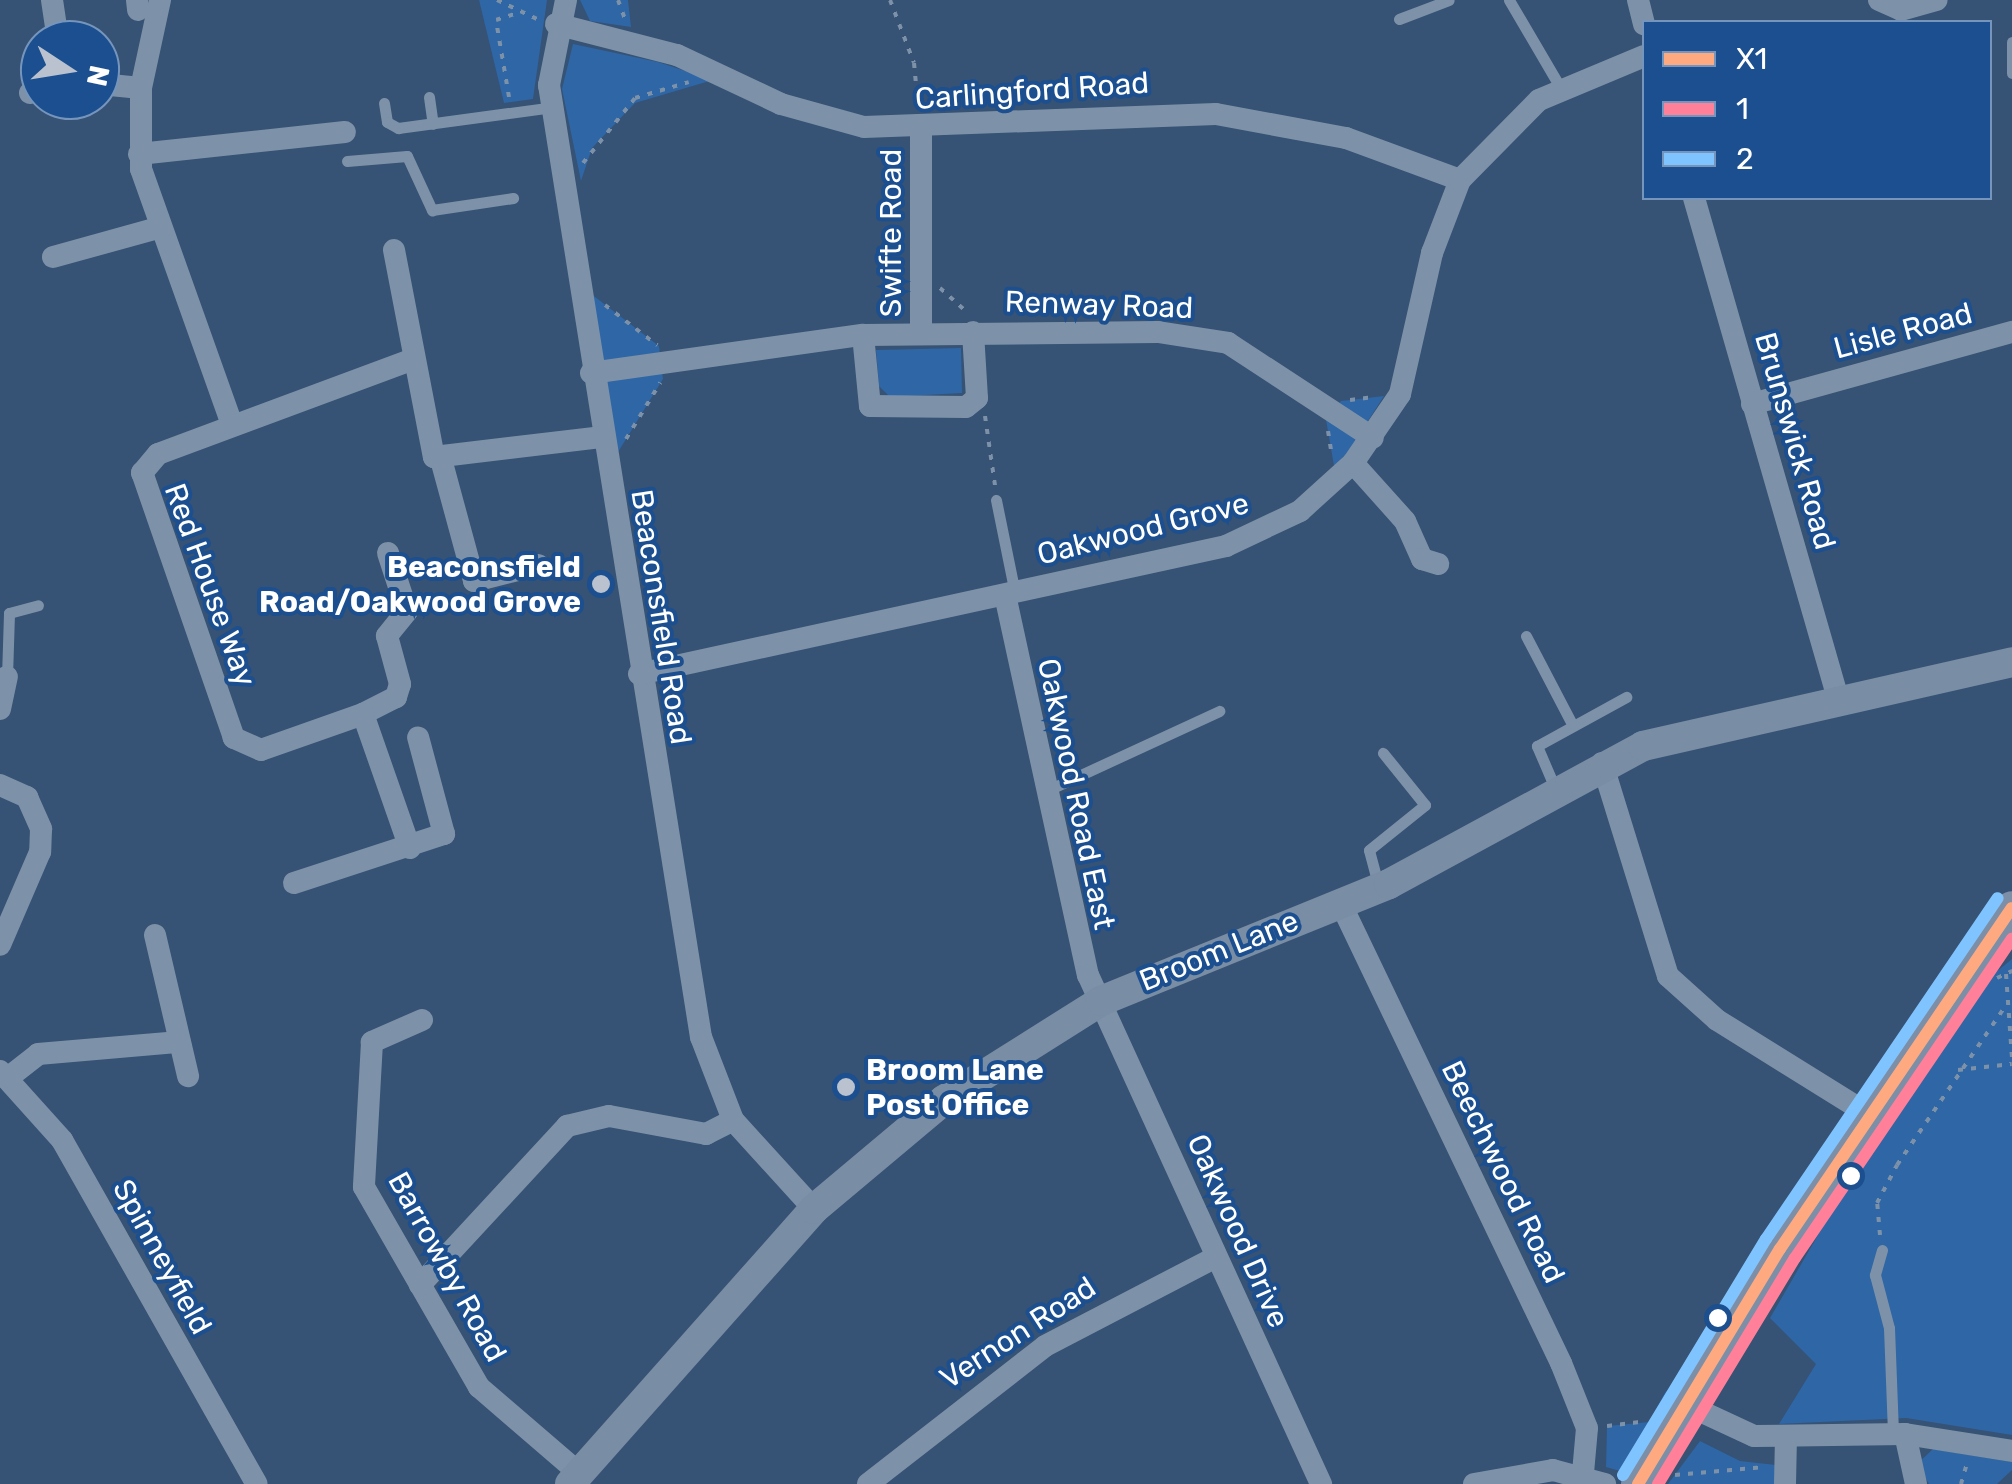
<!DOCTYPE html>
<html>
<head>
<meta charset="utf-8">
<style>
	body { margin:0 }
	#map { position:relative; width:2012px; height:1484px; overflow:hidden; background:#365274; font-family:Rubik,sans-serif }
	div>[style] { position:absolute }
	.green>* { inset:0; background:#2f66a5 }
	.path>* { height:4px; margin-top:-2px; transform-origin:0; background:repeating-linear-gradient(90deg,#7d92a8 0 5px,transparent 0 13px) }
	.lane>* { height:11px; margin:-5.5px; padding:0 5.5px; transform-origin:5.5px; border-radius:5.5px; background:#7d92a8 }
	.street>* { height:22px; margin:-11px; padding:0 11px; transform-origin:11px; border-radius:11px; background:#7d92a8 }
	.secondary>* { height:30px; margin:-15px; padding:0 15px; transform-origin:15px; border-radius:15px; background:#798da4 }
	.primary>* { height:35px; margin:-17.5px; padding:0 17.5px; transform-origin:17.5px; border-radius:17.5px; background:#7d8ea7 }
	.bus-1>* { height:12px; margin:-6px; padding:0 6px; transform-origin:6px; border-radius:6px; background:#ffa980 }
	.bus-2>* { height:12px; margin:-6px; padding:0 6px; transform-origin:6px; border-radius:6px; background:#ff8098 }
	.bus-3>* { height:12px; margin:-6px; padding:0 6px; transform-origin:6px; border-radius:6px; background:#80c4ff }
	.dots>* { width:28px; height:28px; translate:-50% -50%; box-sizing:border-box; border:5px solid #1b4f8f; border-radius:50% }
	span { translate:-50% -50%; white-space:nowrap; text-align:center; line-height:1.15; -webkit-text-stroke:8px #1b4f8f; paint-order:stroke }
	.street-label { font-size:30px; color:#fff }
	.poi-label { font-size:30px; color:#fff; font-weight:700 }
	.right { translate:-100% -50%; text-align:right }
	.left { translate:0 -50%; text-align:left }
	.legend { position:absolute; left:1642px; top:20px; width:350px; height:180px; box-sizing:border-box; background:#1b4f8f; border:2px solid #7695bc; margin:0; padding:12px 18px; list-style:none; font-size:30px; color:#fff }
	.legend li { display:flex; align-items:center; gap:20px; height:50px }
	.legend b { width:50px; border:2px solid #7695bc }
	.north { position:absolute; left:20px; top:20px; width:100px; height:100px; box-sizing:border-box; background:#1b4f8f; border:2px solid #7695bc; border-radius:50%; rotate:102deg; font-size:28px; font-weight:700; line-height:40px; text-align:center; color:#fff }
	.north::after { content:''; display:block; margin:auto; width:35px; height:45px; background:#b9c2ce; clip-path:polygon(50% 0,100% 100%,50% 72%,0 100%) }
</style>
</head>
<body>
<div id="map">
	<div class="green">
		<div style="clip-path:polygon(479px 0,547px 0,533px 99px,504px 103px)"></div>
		<div style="clip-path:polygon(580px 0,628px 0,631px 27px,590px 21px)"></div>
		<div style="clip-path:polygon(573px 44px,658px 62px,713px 80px,635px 103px,592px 148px,581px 181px,562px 89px)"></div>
		<div style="clip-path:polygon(590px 293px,659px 346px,663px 379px,615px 457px)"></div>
		<div style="clip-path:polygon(961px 348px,962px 393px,890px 397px,879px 386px,876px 350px)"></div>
		<div style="clip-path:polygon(1384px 396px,1348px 452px,1334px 466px,1326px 420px,1341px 401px)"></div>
		<div style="clip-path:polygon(2012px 959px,2012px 1435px,1906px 1418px,1779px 1424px,1816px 1364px,1770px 1318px,1880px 1128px,1980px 985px)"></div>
		<div style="clip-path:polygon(1666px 1391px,1675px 1397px,1627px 1473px,1606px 1467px,1607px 1426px,1649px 1422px)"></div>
		<div style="clip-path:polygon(1700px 1441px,1740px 1461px,1776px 1465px,1777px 1484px,1668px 1484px)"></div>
		<div style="clip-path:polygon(1933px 1449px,2012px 1462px,2012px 1470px,1997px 1484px,1929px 1484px,1917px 1464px)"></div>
	</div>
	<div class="path">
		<div style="left:497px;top:0;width:44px;rotate:25.4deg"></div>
		<div style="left:618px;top:0;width:20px;rotate:70deg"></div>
		<div style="left:890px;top:0;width:67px;rotate:69.1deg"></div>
		<div style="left:914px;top:63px;width:42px;rotate:84.6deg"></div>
		<div style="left:509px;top:97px;width:78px;rotate:-99.6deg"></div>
		<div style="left:496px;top:20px;width:22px;rotate:-18deg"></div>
		<div style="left:583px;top:163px;width:83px;rotate:-51.3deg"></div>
		<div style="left:635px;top:98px;width:56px;rotate:-16.5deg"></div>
		<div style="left:940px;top:288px;width:36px;rotate:42deg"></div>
		<div style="left:605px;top:305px;width:66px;rotate:37.6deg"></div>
		<div style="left:882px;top:314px;width:30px;rotate:-48deg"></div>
		<div style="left:1350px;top:400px;width:26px;rotate:-7deg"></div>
		<div style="left:985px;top:416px;width:70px;rotate:81.8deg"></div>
		<div style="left:1328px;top:431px;width:25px;rotate:81deg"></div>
		<div style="left:626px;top:439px;width:66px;rotate:-58.7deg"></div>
		<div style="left:2006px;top:974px;width:84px;rotate:85.9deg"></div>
		<div style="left:1997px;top:978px;width:17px;rotate:-25deg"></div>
		<div style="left:1958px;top:1070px;width:54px;rotate:-6.3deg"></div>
		<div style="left:1880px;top:1235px;width:32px;rotate:-95deg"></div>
		<div style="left:1877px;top:1203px;width:43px;rotate:-62.2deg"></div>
		<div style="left:1897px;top:1165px;width:195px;rotate:-55.7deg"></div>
		<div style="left:1607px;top:1426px;width:35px;rotate:-7deg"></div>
		<div style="left:1675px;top:1475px;width:90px;rotate:-5.1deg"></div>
		<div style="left:1961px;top:1484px;width:22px;rotate:-74deg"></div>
	</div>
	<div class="lane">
		<div style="left:1509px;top:0;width:101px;rotate:59.6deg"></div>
		<div style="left:1399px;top:19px;width:53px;rotate:-20.8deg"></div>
		<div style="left:2012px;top:42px;width:31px;rotate:90deg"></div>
		<div style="left:429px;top:97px;width:27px;rotate:82deg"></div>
		<div style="left:384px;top:103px;width:19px;rotate:81deg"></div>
		<div style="left:387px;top:122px;width:13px;rotate:29deg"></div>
		<div style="left:398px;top:128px;width:156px;rotate:-7.7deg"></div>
		<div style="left:347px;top:161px;width:60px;rotate:-4.8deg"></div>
		<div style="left:407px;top:156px;width:60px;rotate:65.2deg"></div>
		<div style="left:432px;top:210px;width:82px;rotate:-8.4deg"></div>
		<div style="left:996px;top:500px;width:95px;rotate:78.5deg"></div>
		<div style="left:1526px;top:636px;width:99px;rotate:62.4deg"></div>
		<div style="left:7px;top:677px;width:64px;rotate:-88.2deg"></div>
		<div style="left:9px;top:613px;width:30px;rotate:-15deg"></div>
		<div style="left:1555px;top:788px;width:46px;rotate:-113.2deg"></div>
		<div style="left:1537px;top:746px;width:102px;rotate:-28.8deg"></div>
		<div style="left:1046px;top:791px;width:191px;rotate:-24.8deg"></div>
		<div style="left:1378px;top:884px;width:35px;rotate:-105deg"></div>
		<div style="left:1369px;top:850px;width:72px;rotate:-38.8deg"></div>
		<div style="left:1425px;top:805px;width:67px;rotate:-128.9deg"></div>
		<div style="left:1882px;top:1250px;width:26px;rotate:106deg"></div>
		<div style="left:1875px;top:1275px;width:55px;rotate:75.2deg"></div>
		<div style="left:1889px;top:1328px;width:105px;rotate:87.8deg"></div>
	</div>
	<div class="street">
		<div style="left:52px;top:0;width:40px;rotate:81.5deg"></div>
		<div style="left:137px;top:0;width:10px;rotate:84deg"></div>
		<div style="left:160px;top:0;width:90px;rotate:102.2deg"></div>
		<div style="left:141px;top:88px;width:81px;rotate:90deg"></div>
		<div style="left:141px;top:169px;width:271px;rotate:70.4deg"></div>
		<div style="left:566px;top:0;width:87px;rotate:101.3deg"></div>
		<div style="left:549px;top:85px;width:964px;rotate:80.93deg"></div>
		<div style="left:701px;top:1037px;width:89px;rotate:68.9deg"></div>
		<div style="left:733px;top:1120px;width:120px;rotate:47.7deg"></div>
		<div style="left:1638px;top:0;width:25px;rotate:76deg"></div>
		<div style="left:1879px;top:0;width:24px;rotate:24deg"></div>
		<div style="left:1901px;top:10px;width:37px;rotate:-16deg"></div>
		<div style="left:556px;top:24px;width:125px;rotate:14.4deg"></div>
		<div style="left:677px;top:55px;width:115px;rotate:25.2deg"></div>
		<div style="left:781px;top:104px;width:86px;rotate:15.5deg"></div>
		<div style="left:864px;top:127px;width:352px;rotate:-2.1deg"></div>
		<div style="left:1216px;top:114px;width:132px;rotate:10.5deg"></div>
		<div style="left:1346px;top:138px;width:121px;rotate:20.2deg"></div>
		<div style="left:100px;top:84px;width:41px;rotate:5.6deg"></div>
		<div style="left:30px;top:93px;width:10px;rotate:-11deg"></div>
		<div style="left:921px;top:132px;width:202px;rotate:90deg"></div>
		<div style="left:139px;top:154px;width:207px;rotate:-6.1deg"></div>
		<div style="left:1694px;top:198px;width:524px;rotate:73.95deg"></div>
		<div style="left:394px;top:250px;width:211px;rotate:79.1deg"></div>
		<div style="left:434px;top:457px;width:168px;rotate:-6.8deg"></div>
		<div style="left:53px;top:257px;width:112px;rotate:-15.5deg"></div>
		<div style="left:863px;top:335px;width:71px;rotate:84.4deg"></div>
		<div style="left:870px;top:406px;width:96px;rotate:0.6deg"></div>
		<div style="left:966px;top:407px;width:14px;rotate:-39deg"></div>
		<div style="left:977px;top:398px;width:66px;rotate:-93.5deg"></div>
		<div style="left:591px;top:373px;width:275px;rotate:-8deg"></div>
		<div style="left:863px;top:335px;width:295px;rotate:-0.6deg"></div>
		<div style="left:1158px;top:332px;width:71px;rotate:8.9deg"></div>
		<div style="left:1228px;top:343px;width:173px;rotate:33.2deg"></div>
		<div style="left:1752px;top:404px;width:270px;rotate:-15.5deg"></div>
		<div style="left:442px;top:463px;width:122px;rotate:74.8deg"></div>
		<div style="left:474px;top:581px;width:66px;rotate:-14deg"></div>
		<div style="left:1353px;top:463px;width:78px;rotate:48.1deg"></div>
		<div style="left:1405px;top:521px;width:42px;rotate:65.9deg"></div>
		<div style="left:1422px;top:559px;width:17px;rotate:17deg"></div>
		<div style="left:388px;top:553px;width:61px;rotate:71.9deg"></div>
		<div style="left:407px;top:611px;width:32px;rotate:129deg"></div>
		<div style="left:387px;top:636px;width:50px;rotate:74.8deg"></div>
		<div style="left:400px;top:684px;width:14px;rotate:107deg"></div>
		<div style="left:396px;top:697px;width:37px;rotate:153deg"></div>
		<div style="left:363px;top:714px;width:142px;rotate:70.7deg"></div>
		<div style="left:1005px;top:595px;width:389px;rotate:77.7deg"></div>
		<div style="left:1088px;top:975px;width:560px;rotate:65.4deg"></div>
		<div style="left:639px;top:674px;width:601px;rotate:-12.3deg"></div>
		<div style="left:1226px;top:546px;width:82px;rotate:-25.3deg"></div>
		<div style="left:1300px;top:511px;width:72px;rotate:-42.2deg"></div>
		<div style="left:1353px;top:463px;width:83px;rotate:-55.7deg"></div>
		<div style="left:1400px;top:394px;width:145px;rotate:-77.2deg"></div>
		<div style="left:1432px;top:253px;width:78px;rotate:-69deg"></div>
		<div style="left:1460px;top:180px;width:112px;rotate:-45.4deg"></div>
		<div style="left:1539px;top:100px;width:114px;rotate:-22.7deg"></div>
		<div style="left:0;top:709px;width:33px;rotate:-78deg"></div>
		<div style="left:363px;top:714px;width:108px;rotate:160.6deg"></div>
		<div style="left:261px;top:750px;width:30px;rotate:-156deg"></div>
		<div style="left:234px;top:738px;width:281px;rotate:-109.1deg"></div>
		<div style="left:142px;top:473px;width:25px;rotate:-50deg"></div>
		<div style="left:158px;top:454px;width:273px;rotate:-20.4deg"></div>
		<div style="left:1602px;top:763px;width:223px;rotate:72.8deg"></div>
		<div style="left:1668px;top:976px;width:66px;rotate:41.9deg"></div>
		<div style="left:1717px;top:1020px;width:181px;rotate:31.9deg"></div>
		<div style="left:0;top:785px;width:30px;rotate:24deg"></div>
		<div style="left:27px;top:797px;width:35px;rotate:66deg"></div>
		<div style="left:41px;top:829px;width:23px;rotate:92deg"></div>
		<div style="left:40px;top:852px;width:101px;rotate:113.3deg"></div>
		<div style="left:294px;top:883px;width:158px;rotate:-18.1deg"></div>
		<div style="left:444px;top:834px;width:100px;rotate:-105deg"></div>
		<div style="left:1340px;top:902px;width:511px;rotate:64.39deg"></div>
		<div style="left:1561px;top:1363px;width:70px;rotate:68.2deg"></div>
		<div style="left:1587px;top:1428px;width:45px;rotate:95.1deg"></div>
		<div style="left:155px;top:935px;width:145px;rotate:76.8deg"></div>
		<div style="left:422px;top:1020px;width:55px;rotate:156.3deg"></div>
		<div style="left:372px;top:1042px;width:145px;rotate:93.2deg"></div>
		<div style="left:364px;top:1187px;width:231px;rotate:60.1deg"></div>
		<div style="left:479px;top:1387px;width:132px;rotate:40.7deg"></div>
		<div style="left:0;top:1071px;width:93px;rotate:48.1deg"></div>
		<div style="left:62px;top:1140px;width:395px;rotate:60.5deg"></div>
		<div style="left:9px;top:1077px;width:37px;rotate:-38deg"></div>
		<div style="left:38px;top:1054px;width:142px;rotate:-4.9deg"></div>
		<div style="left:420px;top:1285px;width:217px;rotate:-47.2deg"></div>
		<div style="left:567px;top:1126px;width:43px;rotate:-13.4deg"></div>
		<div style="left:609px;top:1116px;width:99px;rotate:10.5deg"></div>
		<div style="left:706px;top:1134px;width:30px;rotate:-27deg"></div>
		<div style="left:1685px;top:1404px;width:76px;rotate:24.9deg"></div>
		<div style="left:1754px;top:1436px;width:151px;rotate:-0.8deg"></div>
		<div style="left:1905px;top:1434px;width:108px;rotate:9deg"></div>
		<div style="left:1905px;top:1434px;width:51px;rotate:77.6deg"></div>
		<div style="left:868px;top:1484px;width:224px;rotate:-37.9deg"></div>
		<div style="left:1045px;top:1346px;width:193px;rotate:-27.5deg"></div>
		<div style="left:1474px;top:1484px;width:80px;rotate:-10deg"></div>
		<div style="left:1553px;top:1470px;width:54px;rotate:15.1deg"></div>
		<div style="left:1785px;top:1484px;width:47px;rotate:-88.8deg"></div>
	</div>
	<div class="secondary">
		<div style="left:570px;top:1484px;width:368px;rotate:-48.4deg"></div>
		<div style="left:814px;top:1209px;width:170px;rotate:-40deg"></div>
		<div style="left:944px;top:1100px;width:186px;rotate:-32.2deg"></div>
		<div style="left:1101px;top:1001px;width:311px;rotate:-22.1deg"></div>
		<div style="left:1389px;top:884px;width:289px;rotate:-28.5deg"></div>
		<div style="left:1643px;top:746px;width:378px;rotate:-12.8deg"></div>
	</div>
	<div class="primary">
		<div style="left:1638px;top:1484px;width:275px;rotate:-58.9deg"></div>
		<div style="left:1780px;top:1249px;width:412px;rotate:-55.8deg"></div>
	</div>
	<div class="bus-1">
		<div style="left:1638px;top:1484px;width:275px;rotate:-58.9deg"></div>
		<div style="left:1780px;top:1249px;width:412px;rotate:-55.8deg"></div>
	</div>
	<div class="bus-2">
		<div style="left:1658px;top:1484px;width:264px;rotate:-58.8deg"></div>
		<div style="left:1795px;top:1258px;width:386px;rotate:-55.8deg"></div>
	</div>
	<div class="bus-3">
		<div style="left:1623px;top:1475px;width:276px;rotate:-58.8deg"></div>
		<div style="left:1766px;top:1239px;width:412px;rotate:-55.8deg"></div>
	</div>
	<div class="dots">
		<div style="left:601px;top:584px;background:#b9c2ce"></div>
		<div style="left:846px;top:1087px;background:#b9c2ce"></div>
		<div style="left:1851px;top:1176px;background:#fff"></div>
		<div style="left:1718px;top:1318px;background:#fff"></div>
	</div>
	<div class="street-label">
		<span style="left:1032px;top:91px;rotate:-4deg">Carlingford Road</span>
		<span style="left:891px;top:233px;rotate:-90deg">Swifte Road</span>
		<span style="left:1099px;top:305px;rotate:2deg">Renway Road</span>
		<span style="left:1903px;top:331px;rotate:-15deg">Lisle Road</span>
		<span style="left:1795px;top:441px;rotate:74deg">Brunswick Road</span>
		<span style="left:1143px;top:529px;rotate:-14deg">Oakwood Grove</span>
		<span style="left:210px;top:585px;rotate:70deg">Red House Way</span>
		<span style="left:661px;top:617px;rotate:81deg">Beaconsfield Road</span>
		<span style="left:1076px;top:794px;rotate:78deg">Oakwood Road East</span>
		<span style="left:1219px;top:951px;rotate:-22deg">Broom Lane</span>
		<span style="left:1503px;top:1172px;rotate:64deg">Beechwood Road</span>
		<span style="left:1238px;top:1231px;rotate:66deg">Oakwood Drive</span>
		<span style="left:162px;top:1257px;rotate:61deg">Spinneyfield</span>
		<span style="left:447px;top:1267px;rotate:61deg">Barrowby Road</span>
		<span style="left:1018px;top:1333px;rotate:-33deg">Vernon Road</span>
	</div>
	<div class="poi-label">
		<span class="right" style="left:581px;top:584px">Beaconsfield<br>Road/Oakwood Grove</span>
		<span class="left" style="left:866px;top:1087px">Broom Lane<br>Post Office</span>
	</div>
	<ul class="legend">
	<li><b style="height:12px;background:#ffa980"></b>X1</li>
	<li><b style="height:12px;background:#ff8098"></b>1</li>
	<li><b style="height:12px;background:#80c4ff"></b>2</li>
	</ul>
	<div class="north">N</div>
</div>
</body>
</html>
